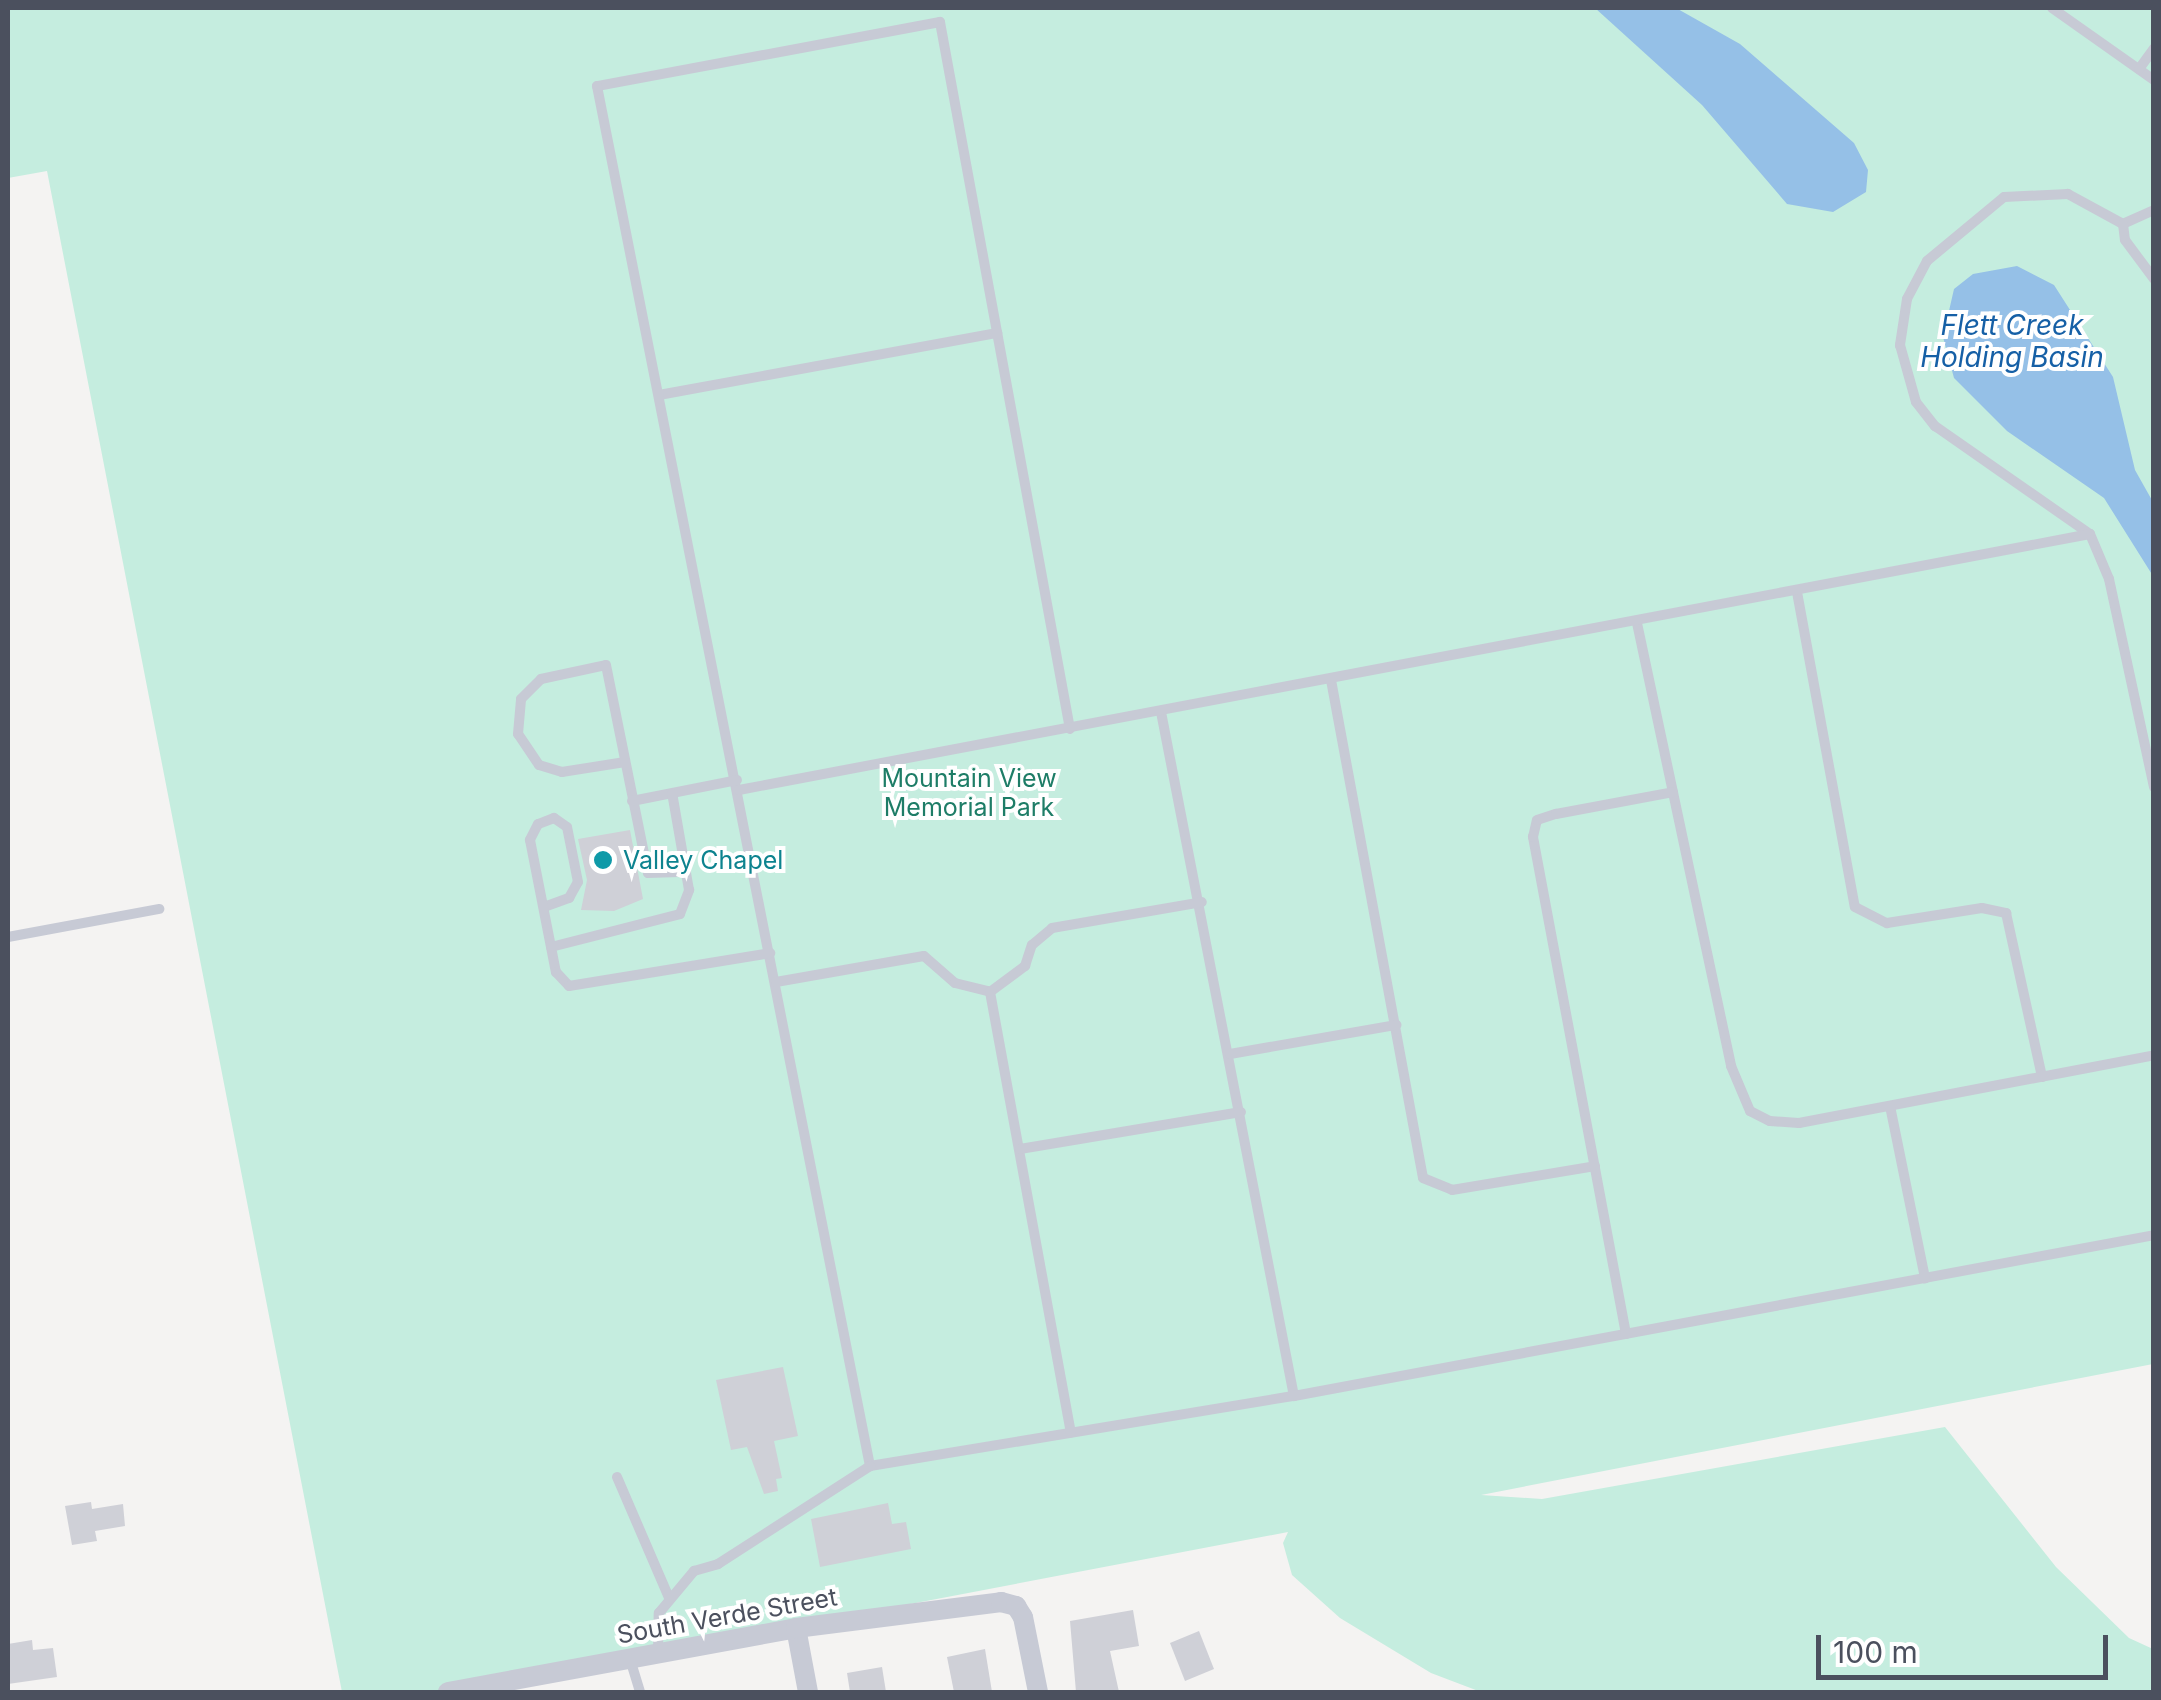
<!DOCTYPE html>
<html>
<head>
<meta charset="utf-8">
<style>
	body { margin:0 }
	#map { position:relative; width:2161px; height:1700px; overflow:hidden; background:#f4f3f2; font-family:Inter,sans-serif }
	div>[style] { position:absolute }
	.green>* { inset:0; background:#c5eddf }
	.water>* { inset:0; background:#95c0e7 }
	.building>* { inset:0; background:#cfd0d7 }
	.lane>* { height:10px; margin:-5px; padding:0 5px; transform-origin:5px; border-radius:5px; background:#c7cad5 }
	.street>* { height:20px; margin:-10px; padding:0 10px; transform-origin:10px; border-radius:10px; background:#c7cad5 }
	.dots>* { width:28px; height:28px; translate:-50% -50%; box-sizing:border-box; border:5px solid #fff; border-radius:50% }
	span { translate:-50% -50%; white-space:nowrap; text-align:center; line-height:1.15; -webkit-text-stroke:8px #fff; paint-order:stroke }
	.park-label { font-size:25px; color:#1e7d67 }
	.culture-label { font-size:25px; color:#0d838f }
	.left { translate:0 -50%; text-align:left }
	.street-label { font-size:25px; color:#4b505e }
	.water-label { font-size:28px; color:#1660a6; font-style:italic }
	.frame { position:absolute; inset:0; border:10px solid #4b505e; pointer-events:none }
	.scale { position:absolute; left:1816px; top:1635px; width:292px; height:45px; box-sizing:border-box; border:5px solid #4b505e; border-top:0; padding-left:12px; font-size:30px; line-height:35px; white-space:nowrap; color:#4b505e; -webkit-text-stroke:8px #fff; paint-order:stroke }
</style>
</head>
<body>
<div id="map">
	<div class="green">
		<div style="clip-path:polygon(8px 8px,2153px 8px,2153px 1364px,1481px 1495px,1542px 1499px,1945px 1427px,2056px 1567px,2129px 1638px,2153px 1649px,2153px 1692px,1481px 1692px,1431px 1673px,1340px 1618px,1292px 1575px,1283px 1543px,1288px 1532px,448px 1692px,342px 1692px,47px 171px,8px 178px)"></div>
	</div>
	<div class="water">
		<div style="clip-path:polygon(1595px 8px,1676px 8px,1740px 44px,1854px 143px,1868px 170px,1866px 192px,1833px 212px,1787px 204px,1702px 105px)"></div>
		<div style="clip-path:polygon(2017px 266px,2054px 285px,2113px 377px,2135px 470px,2153px 502px,2153px 576px,2104px 498px,2007px 431px,1954px 378px,1943px 337px,1954px 289px,1973px 274px)"></div>
	</div>
	<div class="building">
		<div style="clip-path:polygon(630px 830px,643px 899px,614px 911px,581px 910px,587px 880px,578px 839px)"></div>
		<div style="clip-path:polygon(783px 1367px,798px 1436px,774px 1441px,782px 1478px,776px 1479px,778px 1491px,764px 1494px,747px 1447px,731px 1450px,716px 1380px)"></div>
		<div style="clip-path:polygon(91px 1502px,92px 1509px,123px 1504px,125px 1526px,95px 1531px,97px 1541px,72px 1545px,65px 1506px)"></div>
		<div style="clip-path:polygon(888px 1503px,892px 1524px,906px 1522px,911px 1549px,820px 1567px,811px 1519px)"></div>
		<div style="clip-path:polygon(1133px 1610px,1139px 1646px,1110px 1651px,1119px 1692px,1076px 1692px,1070px 1621px)"></div>
		<div style="clip-path:polygon(1199px 1631px,1214px 1669px,1185px 1681px,1170px 1643px)"></div>
		<div style="clip-path:polygon(32px 1640px,33px 1650px,53px 1648px,57px 1677px,8px 1684px,8px 1644px)"></div>
		<div style="clip-path:polygon(985px 1649px,992px 1692px,954px 1692px,947px 1657px)"></div>
		<div style="clip-path:polygon(882px 1667px,886px 1692px,850px 1692px,847px 1673px)"></div>
	</div>
	<div class="lane">
		<div style="left:2052px;top:8px;width:125px;rotate:35.2deg"></div>
		<div style="left:2139px;top:69px;width:26px;rotate:-54deg"></div>
		<div style="left:2154px;top:210px;width:34px;rotate:156deg"></div>
		<div style="left:2123px;top:224px;width:63px;rotate:-151.4deg"></div>
		<div style="left:2068px;top:194px;width:64px;rotate:177.3deg"></div>
		<div style="left:2004px;top:197px;width:100px;rotate:140.3deg"></div>
		<div style="left:1927px;top:261px;width:43px;rotate:117.8deg"></div>
		<div style="left:1907px;top:299px;width:47px;rotate:98.7deg"></div>
		<div style="left:1900px;top:345px;width:59px;rotate:74.3deg"></div>
		<div style="left:1916px;top:402px;width:31px;rotate:52deg"></div>
		<div style="left:1935px;top:426px;width:189px;rotate:34.9deg"></div>
		<div style="left:2090px;top:534px;width:49px;rotate:67.1deg"></div>
		<div style="left:2109px;top:579px;width:213px;rotate:77.8deg"></div>
		<div style="left:2123px;top:224px;width:16px;rotate:83deg"></div>
		<div style="left:2125px;top:240px;width:49px;rotate:53.4deg"></div>
		<div style="left:659px;top:395px;width:344px;rotate:-10.4deg"></div>
		<div style="left:1797px;top:592px;width:320px;rotate:79.6deg"></div>
		<div style="left:1855px;top:907px;width:36px;rotate:27deg"></div>
		<div style="left:1887px;top:923px;width:96px;rotate:-9deg"></div>
		<div style="left:1982px;top:908px;width:25px;rotate:12deg"></div>
		<div style="left:2006px;top:913px;width:168px;rotate:77.6deg"></div>
		<div style="left:1637px;top:623px;width:453px;rotate:78deg"></div>
		<div style="left:1731px;top:1066px;width:49px;rotate:67.1deg"></div>
		<div style="left:1750px;top:1111px;width:22px;rotate:27deg"></div>
		<div style="left:1770px;top:1121px;width:29px;rotate:4deg"></div>
		<div style="left:1799px;top:1123px;width:361px;rotate:-10.8deg"></div>
		<div style="left:1331px;top:680px;width:506px;rotate:79.53deg"></div>
		<div style="left:1423px;top:1178px;width:31px;rotate:22deg"></div>
		<div style="left:1452px;top:1190px;width:145px;rotate:-9.5deg"></div>
		<div style="left:1161px;top:712px;width:697px;rotate:79deg"></div>
		<div style="left:1070px;top:729px;width:719px;rotate:-100.42deg"></div>
		<div style="left:940px;top:22px;width:349px;rotate:169.4deg"></div>
		<div style="left:597px;top:86px;width:1407px;rotate:78.81deg"></div>
		<div style="left:870px;top:1466px;width:430px;rotate:-9.4deg"></div>
		<div style="left:1294px;top:1396px;width:875px;rotate:-10.6deg"></div>
		<div style="left:625px;top:762px;width:64px;rotate:171deg"></div>
		<div style="left:562px;top:772px;width:24px;rotate:-163deg"></div>
		<div style="left:539px;top:765px;width:37px;rotate:-124deg"></div>
		<div style="left:518px;top:734px;width:35px;rotate:-85deg"></div>
		<div style="left:521px;top:699px;width:28px;rotate:-45deg"></div>
		<div style="left:541px;top:679px;width:66px;rotate:-12.2deg"></div>
		<div style="left:606px;top:665px;width:212px;rotate:78.6deg"></div>
		<div style="left:648px;top:873px;width:38px;rotate:-2deg"></div>
		<div style="left:739px;top:790px;width:1375px;rotate:-10.73deg"></div>
		<div style="left:632px;top:801px;width:107px;rotate:-11.3deg"></div>
		<div style="left:544px;top:907px;width:27px;rotate:-20deg"></div>
		<div style="left:569px;top:898px;width:18px;rotate:-61deg"></div>
		<div style="left:578px;top:882px;width:56px;rotate:-101.3deg"></div>
		<div style="left:567px;top:827px;width:16px;rotate:-145deg"></div>
		<div style="left:554px;top:818px;width:17px;rotate:159deg"></div>
		<div style="left:538px;top:824px;width:18px;rotate:117deg"></div>
		<div style="left:530px;top:840px;width:135px;rotate:78.9deg"></div>
		<div style="left:556px;top:972px;width:19px;rotate:47deg"></div>
		<div style="left:569px;top:986px;width:204px;rotate:-9.3deg"></div>
		<div style="left:8px;top:937px;width:154px;rotate:-10.5deg"></div>
		<div style="left:551px;top:947px;width:133px;rotate:-14.3deg"></div>
		<div style="left:680px;top:914px;width:26px;rotate:-69deg"></div>
		<div style="left:689px;top:890px;width:98px;rotate:-99.9deg"></div>
		<div style="left:776px;top:982px;width:150px;rotate:-10deg"></div>
		<div style="left:924px;top:956px;width:41px;rotate:41.1deg"></div>
		<div style="left:955px;top:983px;width:36px;rotate:14deg"></div>
		<div style="left:990px;top:992px;width:448px;rotate:79.6deg"></div>
		<div style="left:990px;top:992px;width:44px;rotate:-36.6deg"></div>
		<div style="left:1025px;top:966px;width:22px;rotate:-72deg"></div>
		<div style="left:1032px;top:945px;width:26px;rotate:-40deg"></div>
		<div style="left:1052px;top:928px;width:152px;rotate:-9.8deg"></div>
		<div style="left:1230px;top:1054px;width:169px;rotate:-9.9deg"></div>
		<div style="left:1890px;top:1106px;width:176px;rotate:78.5deg"></div>
		<div style="left:1020px;top:1149px;width:224px;rotate:-9.5deg"></div>
		<div style="left:1626px;top:1334px;width:506px;rotate:-100.6deg"></div>
		<div style="left:1533px;top:837px;width:17px;rotate:-77deg"></div>
		<div style="left:1537px;top:820px;width:20px;rotate:-18deg"></div>
		<div style="left:1556px;top:814px;width:119px;rotate:-10.6deg"></div>
		<div style="left:617px;top:1477px;width:132px;rotate:66.7deg"></div>
		<div style="left:658px;top:1652px;width:39px;rotate:-89deg"></div>
		<div style="left:659px;top:1613px;width:55px;rotate:-50.2deg"></div>
		<div style="left:694px;top:1571px;width:25px;rotate:-16deg"></div>
		<div style="left:718px;top:1564px;width:181px;rotate:-32.8deg"></div>
		<div style="left:630px;top:1659px;width:34px;rotate:73deg"></div>
	</div>
	<div class="street">
		<div style="left:796px;top:1628px;width:65px;rotate:79.4deg"></div>
		<div style="left:448px;top:1692px;width:354px;rotate:-10.4deg"></div>
		<div style="left:796px;top:1628px;width:207px;rotate:-7.2deg"></div>
		<div style="left:1001px;top:1602px;width:16px;rotate:15deg"></div>
		<div style="left:1016px;top:1606px;width:13px;rotate:58deg"></div>
		<div style="left:1023px;top:1617px;width:76px;rotate:78.7deg"></div>
	</div>
	<div class="dots">
		<div style="left:603px;top:860px;background:#0f9aa8"></div>
	</div>
	<div class="park-label">
		<span style="left:969px;top:793px">Mountain View<br>Memorial Park</span>
	</div>
	<div class="culture-label">
		<span class="left" style="left:623px;top:860px">Valley Chapel</span>
	</div>
	<div class="street-label">
		<span style="left:727px;top:1616px;rotate:-10deg">South Verde Street</span>
	</div>
	<div class="water-label">
		<span style="left:2012px;top:341px">Flett Creek<br>Holding Basin</span>
	</div>
	<div class="frame"></div>
	<div class="scale">100 m</div>
</div>
</body>
</html>
